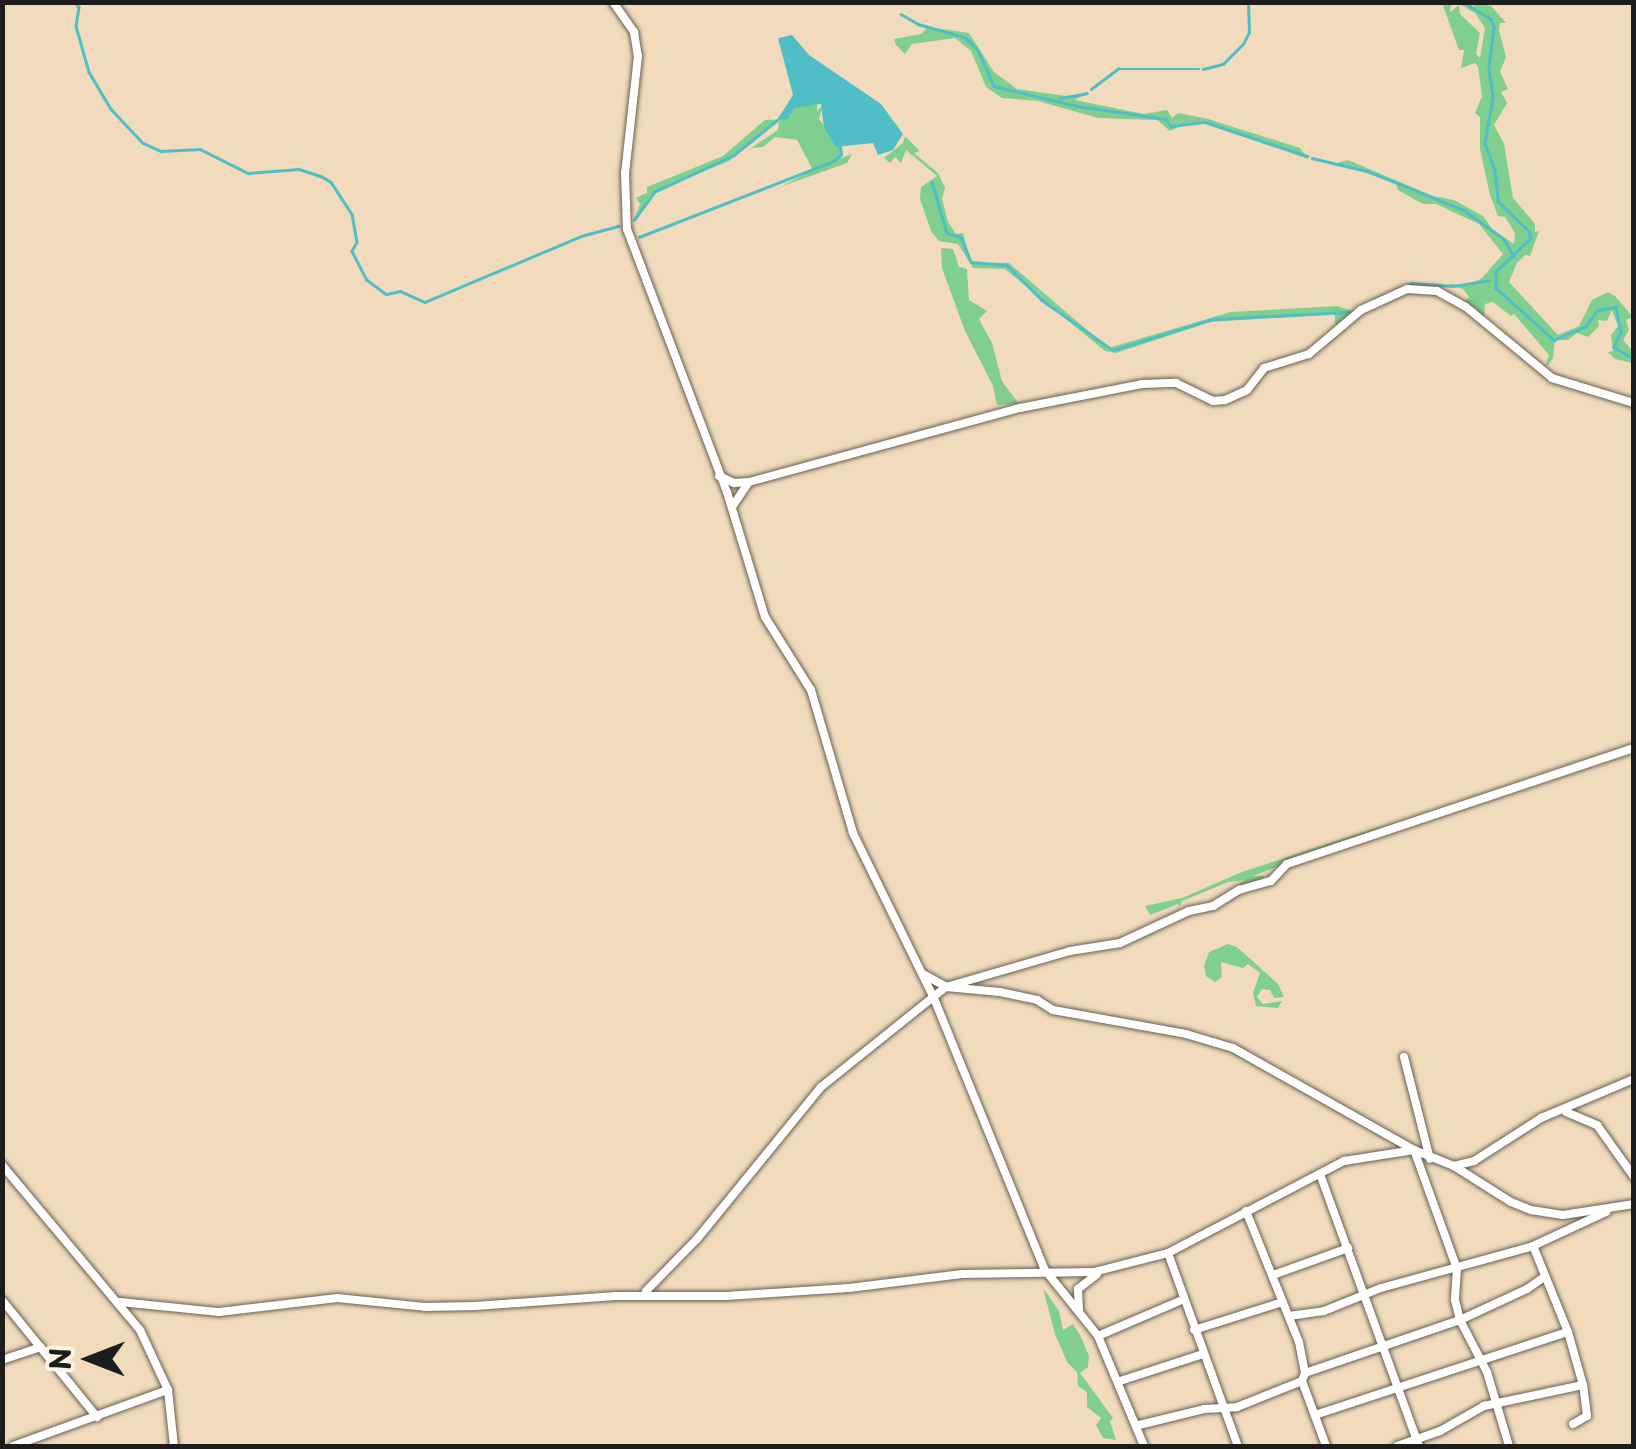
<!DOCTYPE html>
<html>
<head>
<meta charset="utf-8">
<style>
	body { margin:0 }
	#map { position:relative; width:1636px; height:1449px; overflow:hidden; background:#f1dbbc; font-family:"Playpen Sans",sans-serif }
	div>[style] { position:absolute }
	.green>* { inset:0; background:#81cf8f }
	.water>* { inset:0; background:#50bec7 }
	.stream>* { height:2.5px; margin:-1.25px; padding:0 1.25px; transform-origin:1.25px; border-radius:1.25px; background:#50bec7 }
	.roads { filter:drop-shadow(0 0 2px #675f54) drop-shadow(0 0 2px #675f54) }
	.street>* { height:8px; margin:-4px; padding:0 4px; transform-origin:4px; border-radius:4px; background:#fff }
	span { translate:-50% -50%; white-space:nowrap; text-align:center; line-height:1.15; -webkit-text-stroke:8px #fcf5e5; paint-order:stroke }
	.frame { position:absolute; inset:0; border:5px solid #1c1c1c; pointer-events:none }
	.north { position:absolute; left:40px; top:1309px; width:100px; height:100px; -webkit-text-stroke:8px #fcf5e5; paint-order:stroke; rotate:270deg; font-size:28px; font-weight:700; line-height:40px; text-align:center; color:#1c1c1c }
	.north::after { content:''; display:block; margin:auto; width:35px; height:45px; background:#1c1c1c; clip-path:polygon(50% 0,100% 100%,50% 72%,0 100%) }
</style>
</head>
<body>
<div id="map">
	<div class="green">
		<div style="clip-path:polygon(1442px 3px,1451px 3px,1450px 12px,1459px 5px,1460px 14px,1480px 33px,1476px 54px,1480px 58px,1485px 28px,1475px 13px,1458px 3px,1469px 3px,1475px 8px,1472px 3px,1491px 6px,1506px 23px,1500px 23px,1499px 30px,1506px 57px,1500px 72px,1508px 89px,1501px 92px,1507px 103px,1494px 125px,1504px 144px,1513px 198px,1535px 224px,1535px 232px,1539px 231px,1530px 256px,1525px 255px,1517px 263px,1509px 282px,1558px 335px,1579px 326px,1592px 300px,1608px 292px,1615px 296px,1633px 317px,1626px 320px,1629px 330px,1623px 340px,1633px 351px,1633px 363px,1615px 359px,1608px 352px,1613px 351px,1611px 335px,1618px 326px,1612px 310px,1607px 321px,1598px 320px,1599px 326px,1588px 337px,1577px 333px,1568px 340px,1555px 340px,1553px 358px,1548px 365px,1540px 366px,1546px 364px,1549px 355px,1514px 314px,1511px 316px,1493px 302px,1485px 304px,1484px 317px,1479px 317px,1477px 309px,1464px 302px,1469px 297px,1463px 289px,1448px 284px,1470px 285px,1482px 278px,1503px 254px,1479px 224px,1436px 204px,1423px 204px,1398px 190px,1396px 183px,1337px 163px,1348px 160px,1433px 196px,1454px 200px,1483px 216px,1493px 230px,1514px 244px,1515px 233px,1505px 217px,1498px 216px,1490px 195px,1480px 149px,1480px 117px,1475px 113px,1482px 96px,1478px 67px,1475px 63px,1461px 68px,1464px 50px,1459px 50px)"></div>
		<div style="clip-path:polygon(928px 27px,969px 33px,994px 72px,1017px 89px,1073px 97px,1087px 93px,1075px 100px,1144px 114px,1167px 110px,1172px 118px,1178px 113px,1208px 119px,1300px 148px,1308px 159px,1206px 124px,1187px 123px,1170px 131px,1157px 120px,1098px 118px,1038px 101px,1002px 98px,986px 87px,971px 51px,955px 38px,912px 44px,905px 54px,896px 45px,894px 39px,921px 34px)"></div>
		<div style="clip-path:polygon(809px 103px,817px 105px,817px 111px,823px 105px,819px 119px,841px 148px,839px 159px,852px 154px,847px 163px,780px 187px,813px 170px,797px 140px,775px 137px,763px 147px,751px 148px,778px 130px,779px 121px,729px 161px,653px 192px,634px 220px,640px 204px,636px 198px,647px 193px,647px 187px,723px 156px,765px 120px,788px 119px,795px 108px)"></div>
		<div style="clip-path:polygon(905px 136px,920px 151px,914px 153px,938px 173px,945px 188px,942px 199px,948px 222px,956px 234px,963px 233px,971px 262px,1009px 263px,1108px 348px,1231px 312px,1337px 306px,1354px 311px,1335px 325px,1335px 314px,1210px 322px,1116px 353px,1105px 351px,1005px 269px,973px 268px,958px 244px,939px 241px,931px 231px,920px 199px,921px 187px,937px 176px,906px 150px,901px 163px,895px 157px,890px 163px,884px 158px,903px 143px)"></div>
		<div style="clip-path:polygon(941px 248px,953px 249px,959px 267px,967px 269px,969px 300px,987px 311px,979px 319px,992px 343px,1002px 381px,1019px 404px,997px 405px,993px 386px,965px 331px,942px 268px)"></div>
		<div style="clip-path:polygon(1392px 823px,1253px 876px,1264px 876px,1262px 882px,1231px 890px,1245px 880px,1228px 882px,1182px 901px,1179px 908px,1178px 904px,1150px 915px,1145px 906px,1182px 898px,1242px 872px)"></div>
		<div style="clip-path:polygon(1228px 944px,1237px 947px,1278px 984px,1284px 997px,1274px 998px,1270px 990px,1262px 989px,1257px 997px,1263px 1004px,1282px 1001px,1278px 1008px,1256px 1006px,1253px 993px,1260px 973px,1248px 964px,1243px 968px,1221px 962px,1222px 977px,1215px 982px,1206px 976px,1204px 966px,1209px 952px)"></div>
		<div style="clip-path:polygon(1043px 1288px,1059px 1311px,1063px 1330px,1073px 1324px,1081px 1337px,1089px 1356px,1088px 1367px,1080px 1373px,1113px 1418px,1110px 1421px,1116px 1440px,1103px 1438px,1096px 1425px,1101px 1418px,1087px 1407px,1087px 1392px,1078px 1386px,1077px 1372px,1067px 1362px,1055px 1334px)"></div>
	</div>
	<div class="water">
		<div style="clip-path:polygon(792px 35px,809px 55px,881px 104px,903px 134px,893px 150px,878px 155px,873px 143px,836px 147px,824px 128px,821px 104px,795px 108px,788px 119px,777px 120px,793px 95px,778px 38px)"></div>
	</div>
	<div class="stream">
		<div style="left:75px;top:2px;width:6px;rotate:51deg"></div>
		<div style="left:79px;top:7px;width:19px;rotate:99deg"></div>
		<div style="left:76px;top:26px;width:48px;rotate:74.2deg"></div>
		<div style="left:89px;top:72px;width:43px;rotate:59.3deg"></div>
		<div style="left:111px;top:109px;width:47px;rotate:46.7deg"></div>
		<div style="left:143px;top:143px;width:20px;rotate:24deg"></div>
		<div style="left:161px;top:151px;width:39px;rotate:-3deg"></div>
		<div style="left:200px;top:149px;width:54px;rotate:26.6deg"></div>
		<div style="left:248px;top:173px;width:51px;rotate:-4.5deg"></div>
		<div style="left:299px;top:169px;width:23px;rotate:18deg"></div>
		<div style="left:321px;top:176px;width:12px;rotate:31deg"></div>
		<div style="left:331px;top:182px;width:38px;rotate:57deg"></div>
		<div style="left:352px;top:214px;width:28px;rotate:80deg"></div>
		<div style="left:357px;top:242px;width:10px;rotate:119deg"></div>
		<div style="left:352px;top:251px;width:31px;rotate:63deg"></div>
		<div style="left:366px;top:279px;width:25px;rotate:37deg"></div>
		<div style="left:386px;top:294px;width:14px;rotate:-12deg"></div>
		<div style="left:400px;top:291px;width:27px;rotate:24deg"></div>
		<div style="left:425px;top:302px;width:169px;rotate:-22.9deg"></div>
		<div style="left:581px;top:236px;width:39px;rotate:-15deg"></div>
		<div style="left:1463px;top:2px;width:33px;rotate:31deg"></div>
		<div style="left:1491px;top:19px;width:9px;rotate:69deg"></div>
		<div style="left:1494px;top:27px;width:41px;rotate:97deg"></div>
		<div style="left:1489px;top:68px;width:30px;rotate:82deg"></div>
		<div style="left:1493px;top:98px;width:46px;rotate:100.1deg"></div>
		<div style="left:1485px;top:143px;width:29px;rotate:70deg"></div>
		<div style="left:1495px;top:170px;width:31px;rotate:84deg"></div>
		<div style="left:1498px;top:201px;width:43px;rotate:44.1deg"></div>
		<div style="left:1529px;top:231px;width:7px;rotate:74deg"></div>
		<div style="left:1531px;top:238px;width:49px;rotate:135.8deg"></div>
		<div style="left:1496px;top:272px;width:16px;rotate:90deg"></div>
		<div style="left:1496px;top:288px;width:78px;rotate:41.9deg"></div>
		<div style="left:1554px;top:340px;width:35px;rotate:-24deg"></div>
		<div style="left:1586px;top:326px;width:19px;rotate:-55deg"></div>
		<div style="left:1597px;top:310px;width:19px;rotate:-9deg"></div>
		<div style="left:1616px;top:307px;width:25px;rotate:79deg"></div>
		<div style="left:1621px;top:332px;width:17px;rotate:115deg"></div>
		<div style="left:1614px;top:347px;width:23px;rotate:31deg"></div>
		<div style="left:901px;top:14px;width:20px;rotate:30deg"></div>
		<div style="left:918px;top:24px;width:49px;rotate:15.5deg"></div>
		<div style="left:965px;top:37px;width:18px;rotate:45deg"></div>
		<div style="left:978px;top:50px;width:39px;rotate:66deg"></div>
		<div style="left:994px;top:86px;width:85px;rotate:13.5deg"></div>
		<div style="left:1077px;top:106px;width:90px;rotate:8.3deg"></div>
		<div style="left:1166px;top:119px;width:9px;rotate:54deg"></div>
		<div style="left:1171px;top:126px;width:34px;rotate:-7deg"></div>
		<div style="left:1205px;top:122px;width:108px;rotate:18.3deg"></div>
		<div style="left:1203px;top:69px;width:21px;rotate:-14deg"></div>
		<div style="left:1223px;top:64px;width:28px;rotate:-45deg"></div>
		<div style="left:1243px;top:44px;width:13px;rotate:-63deg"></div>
		<div style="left:1249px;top:32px;width:30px;rotate:-92deg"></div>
		<div style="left:1091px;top:89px;width:34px;rotate:-37deg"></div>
		<div style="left:1118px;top:69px;width:81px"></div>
		<div style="left:1060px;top:98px;width:27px;rotate:-10deg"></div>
		<div style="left:1312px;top:158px;width:57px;rotate:13.3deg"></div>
		<div style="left:1367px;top:171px;width:105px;rotate:21.9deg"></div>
		<div style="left:1464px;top:210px;width:49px;rotate:35.9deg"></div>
		<div style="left:1504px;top:239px;width:20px;rotate:60deg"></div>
		<div style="left:932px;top:182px;width:53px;rotate:73.6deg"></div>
		<div style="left:947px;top:233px;width:15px;rotate:16deg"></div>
		<div style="left:961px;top:237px;width:27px;rotate:68deg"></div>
		<div style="left:971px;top:262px;width:36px;rotate:5deg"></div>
		<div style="left:1007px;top:265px;width:49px;rotate:45deg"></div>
		<div style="left:1042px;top:300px;width:87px;rotate:35.2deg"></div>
		<div style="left:1113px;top:350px;width:105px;rotate:-17.2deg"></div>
		<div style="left:1213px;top:319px;width:136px;rotate:-2.9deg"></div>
		<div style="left:634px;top:220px;width:34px;rotate:-54deg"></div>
		<div style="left:654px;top:192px;width:88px;rotate:-24.8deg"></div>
		<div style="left:734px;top:155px;width:55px;rotate:-39.1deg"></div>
		<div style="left:639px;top:237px;width:209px;rotate:-21.3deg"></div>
		<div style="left:834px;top:161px;width:9px;rotate:-41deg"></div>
		<div style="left:841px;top:155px;width:8px;rotate:-97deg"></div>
		<div style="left:1374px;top:300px;width:42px;rotate:-24.1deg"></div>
		<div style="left:1412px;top:283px;width:41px;rotate:4.2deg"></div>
		<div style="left:1453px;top:286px;width:37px;rotate:-9deg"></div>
	</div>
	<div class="roads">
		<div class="street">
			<div style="left:613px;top:2px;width:37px;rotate:55deg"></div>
			<div style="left:634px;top:32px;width:24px;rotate:81deg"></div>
			<div style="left:638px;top:56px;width:118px;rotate:96.3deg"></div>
			<div style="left:625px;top:173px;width:56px;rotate:88deg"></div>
			<div style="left:627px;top:229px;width:281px;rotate:69.2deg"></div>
			<div style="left:727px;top:492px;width:131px;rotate:73.1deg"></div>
			<div style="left:765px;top:617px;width:86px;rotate:57.8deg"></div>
			<div style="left:811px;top:690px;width:149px;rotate:73.6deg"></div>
			<div style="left:853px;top:833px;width:182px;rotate:63.9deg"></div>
			<div style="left:933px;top:996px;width:296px;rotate:67.8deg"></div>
			<div style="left:1045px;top:1270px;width:85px;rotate:51.2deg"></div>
			<div style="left:1098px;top:1336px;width:119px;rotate:67.3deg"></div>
			<div style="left:719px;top:476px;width:17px;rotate:25deg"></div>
			<div style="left:734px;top:483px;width:15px;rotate:-4deg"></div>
			<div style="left:749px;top:482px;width:281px;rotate:-15.3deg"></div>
			<div style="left:1020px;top:408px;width:124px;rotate:-11.1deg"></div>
			<div style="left:1142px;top:384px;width:34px;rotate:-2deg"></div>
			<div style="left:1176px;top:383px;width:41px;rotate:25.9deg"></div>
			<div style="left:1213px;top:401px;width:12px;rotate:-5deg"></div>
			<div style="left:1225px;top:400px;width:24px;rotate:-24deg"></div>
			<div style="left:1247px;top:390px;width:28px;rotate:-52deg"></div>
			<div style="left:1264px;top:368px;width:47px;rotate:-17.3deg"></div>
			<div style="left:1309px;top:354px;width:68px;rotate:-40.2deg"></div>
			<div style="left:1361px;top:310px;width:51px;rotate:-24.5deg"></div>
			<div style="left:1407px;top:289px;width:30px;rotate:4deg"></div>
			<div style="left:1437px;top:291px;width:33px;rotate:29deg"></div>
			<div style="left:1466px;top:307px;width:112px;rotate:39.5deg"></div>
			<div style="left:1552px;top:378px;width:86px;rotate:17deg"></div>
			<div style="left:732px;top:507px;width:30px;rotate:-56deg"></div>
			<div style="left:923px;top:974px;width:26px;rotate:29deg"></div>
			<div style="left:946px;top:987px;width:54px;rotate:5.3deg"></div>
			<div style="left:1000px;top:992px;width:38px;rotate:12deg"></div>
			<div style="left:1037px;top:1000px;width:19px;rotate:32deg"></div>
			<div style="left:1053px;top:1010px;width:135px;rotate:10.2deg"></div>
			<div style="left:1186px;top:1034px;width:49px;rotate:16.6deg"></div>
			<div style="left:1233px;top:1048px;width:208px;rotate:29.4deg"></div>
			<div style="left:1414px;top:1150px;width:127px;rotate:70.1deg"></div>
			<div style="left:1457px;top:1269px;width:31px;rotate:94deg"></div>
			<div style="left:1455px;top:1300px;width:21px;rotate:76deg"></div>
			<div style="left:1460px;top:1320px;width:59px;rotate:62.6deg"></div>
			<div style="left:1487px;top:1372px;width:77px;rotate:73.4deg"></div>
			<div style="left:1404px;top:1057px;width:105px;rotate:75.7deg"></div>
			<div style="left:1566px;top:1112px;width:34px;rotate:23deg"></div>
			<div style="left:1597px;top:1125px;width:64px;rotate:54.6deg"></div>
			<div style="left:2px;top:1165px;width:215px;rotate:50.1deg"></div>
			<div style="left:140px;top:1330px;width:66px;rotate:65deg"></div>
			<div style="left:168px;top:1390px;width:56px;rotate:83.9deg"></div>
			<div style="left:1454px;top:1166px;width:21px;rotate:-14deg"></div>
			<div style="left:1474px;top:1161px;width:80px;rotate:-32.7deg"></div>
			<div style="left:1541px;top:1118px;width:101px;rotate:-22.8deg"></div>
			<div style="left:1320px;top:1174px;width:289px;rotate:70deg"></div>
			<div style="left:1246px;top:1211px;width:141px;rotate:68deg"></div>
			<div style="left:1299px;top:1342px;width:32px;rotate:79deg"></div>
			<div style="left:1305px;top:1373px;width:9px;rotate:111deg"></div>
			<div style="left:1302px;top:1381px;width:69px;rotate:69.7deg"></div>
			<div style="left:1168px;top:1253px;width:205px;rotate:70.1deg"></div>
			<div style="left:1273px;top:1275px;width:80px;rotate:-19.8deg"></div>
			<div style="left:646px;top:1291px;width:73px;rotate:-45.6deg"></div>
			<div style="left:697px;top:1239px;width:196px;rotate:-50.8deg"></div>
			<div style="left:821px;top:1087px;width:160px;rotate:-38.7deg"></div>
			<div style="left:946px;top:987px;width:129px;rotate:-16.2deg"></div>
			<div style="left:1070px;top:951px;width:51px;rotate:-9.1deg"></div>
			<div style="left:1120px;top:943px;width:76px;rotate:-24.9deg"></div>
			<div style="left:1189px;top:911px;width:25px;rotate:-12deg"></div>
			<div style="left:1213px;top:906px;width:31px;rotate:-32deg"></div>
			<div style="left:1239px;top:890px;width:33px;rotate:-16deg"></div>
			<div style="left:1271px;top:881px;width:23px;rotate:-47deg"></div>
			<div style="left:1287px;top:864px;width:366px;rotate:-18.5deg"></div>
			<div style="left:2px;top:1300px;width:151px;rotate:50.9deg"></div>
			<div style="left:120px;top:1302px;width:100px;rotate:5.8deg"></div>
			<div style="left:219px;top:1312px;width:119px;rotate:-6.8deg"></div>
			<div style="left:337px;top:1298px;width:88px;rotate:5.8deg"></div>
			<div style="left:425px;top:1307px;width:50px;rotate:-1.1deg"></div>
			<div style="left:475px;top:1306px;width:141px;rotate:-4.1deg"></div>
			<div style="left:616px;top:1296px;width:110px"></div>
			<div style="left:726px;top:1296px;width:123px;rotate:-3.7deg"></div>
			<div style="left:849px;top:1288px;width:114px;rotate:-7.1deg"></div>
			<div style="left:962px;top:1274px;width:132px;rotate:-0.9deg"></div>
			<div style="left:1094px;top:1272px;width:76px;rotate:-14.4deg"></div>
			<div style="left:1168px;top:1253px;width:199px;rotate:-27.6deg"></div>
			<div style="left:1344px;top:1161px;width:71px;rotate:-8.9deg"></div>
			<div style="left:1414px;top:1150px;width:43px;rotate:21.8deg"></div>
			<div style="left:1454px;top:1166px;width:67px;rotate:32.3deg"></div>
			<div style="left:1511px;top:1202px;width:22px;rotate:22deg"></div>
			<div style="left:1531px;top:1210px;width:32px;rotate:9deg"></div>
			<div style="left:1563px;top:1215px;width:72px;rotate:-8.8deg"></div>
			<div style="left:1079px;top:1310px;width:21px;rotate:-93deg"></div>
			<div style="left:1078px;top:1289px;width:24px;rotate:-38deg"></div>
			<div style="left:1289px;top:1316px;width:35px;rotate:-8deg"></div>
			<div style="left:1324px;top:1311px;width:61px;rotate:-22deg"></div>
			<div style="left:1381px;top:1288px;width:158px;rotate:-15.4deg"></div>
			<div style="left:1194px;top:1330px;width:93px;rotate:-17.5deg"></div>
			<div style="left:1098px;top:1336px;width:91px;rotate:-23.2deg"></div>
			<div style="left:2px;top:1360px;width:41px;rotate:-18.4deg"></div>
			<div style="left:1305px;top:1373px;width:164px;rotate:-18.9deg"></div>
			<div style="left:1460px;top:1320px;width:74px;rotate:-24.8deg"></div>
			<div style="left:1527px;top:1289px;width:21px;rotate:-35deg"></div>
			<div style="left:1120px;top:1381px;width:87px;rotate:-18deg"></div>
			<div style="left:1315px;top:1415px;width:266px;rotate:-18.2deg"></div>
			<div style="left:1573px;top:1424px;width:16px;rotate:-30deg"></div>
			<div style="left:1587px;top:1416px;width:31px;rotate:-97deg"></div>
			<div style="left:1583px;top:1385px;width:55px;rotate:-105.8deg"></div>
			<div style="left:1568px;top:1332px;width:93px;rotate:-112.1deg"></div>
			<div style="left:1533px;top:1246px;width:81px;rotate:-25deg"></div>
			<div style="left:1139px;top:1425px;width:67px;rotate:-13.8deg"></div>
			<div style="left:1204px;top:1409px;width:33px;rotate:-3deg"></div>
			<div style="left:1237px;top:1407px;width:70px;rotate:-21.8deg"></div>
			<div style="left:13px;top:1446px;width:165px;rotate:-19.9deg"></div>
			<div style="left:1397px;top:1446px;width:46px;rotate:-19.2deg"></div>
			<div style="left:1440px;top:1431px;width:51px;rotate:-29.6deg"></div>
			<div style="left:1484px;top:1406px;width:101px;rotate:-12deg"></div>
		</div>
	</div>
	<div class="frame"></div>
	<div class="north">N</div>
</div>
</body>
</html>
